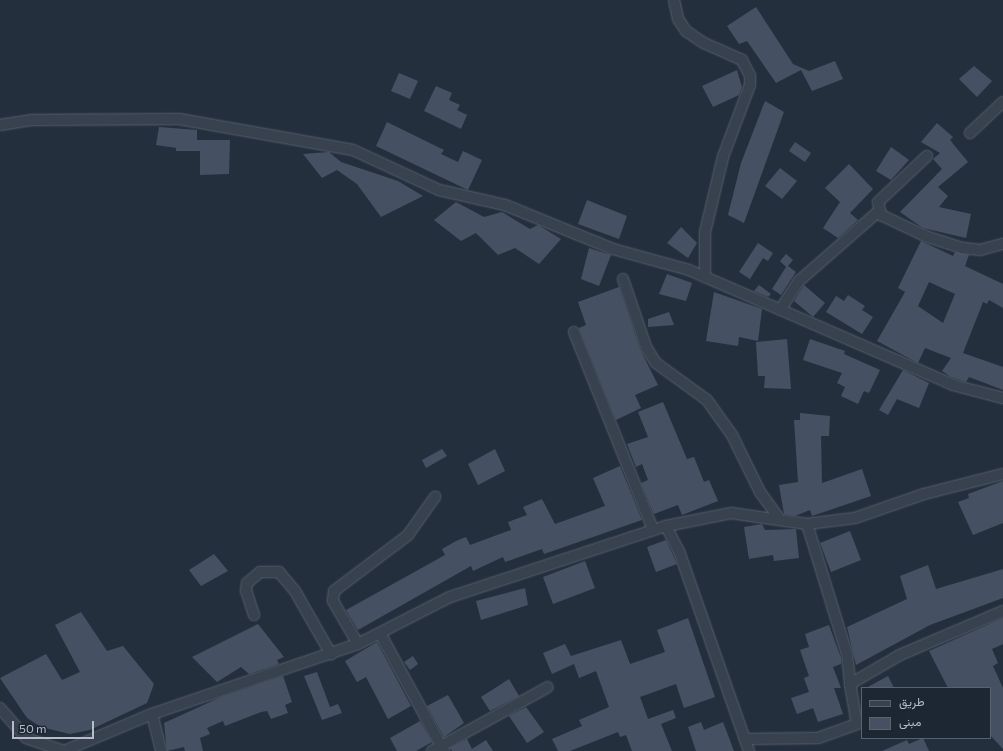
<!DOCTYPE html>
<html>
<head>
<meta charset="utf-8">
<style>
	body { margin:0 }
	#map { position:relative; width:1003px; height:751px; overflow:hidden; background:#242f3e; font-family:Commissioner,Vazirmatn,sans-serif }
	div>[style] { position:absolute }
	.building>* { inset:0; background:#455162 }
	.roads { filter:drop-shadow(0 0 1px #565f6c) drop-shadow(0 0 1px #565f6c) }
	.street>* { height:10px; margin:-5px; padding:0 5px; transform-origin:5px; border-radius:5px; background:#38414e }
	span { translate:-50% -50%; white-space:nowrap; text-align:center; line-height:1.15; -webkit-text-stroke:3px #1d2633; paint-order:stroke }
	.legend { position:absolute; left:861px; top:687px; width:130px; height:52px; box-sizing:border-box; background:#1d2633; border:1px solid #59626f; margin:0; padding:5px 7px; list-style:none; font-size:12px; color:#b4bcc9 }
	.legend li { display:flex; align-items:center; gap:8px; height:20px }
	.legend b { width:20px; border:1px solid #59626f }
	.scale { position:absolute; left:12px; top:721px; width:82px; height:18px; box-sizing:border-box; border:2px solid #b4bcc9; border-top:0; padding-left:5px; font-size:12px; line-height:14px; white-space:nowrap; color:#b4bcc9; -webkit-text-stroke:3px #1d2633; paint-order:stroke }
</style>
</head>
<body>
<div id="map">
	<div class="building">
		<div style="clip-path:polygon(756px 7px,793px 64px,809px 71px,835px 61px,843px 79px,812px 91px,801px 70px,776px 83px,747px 41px,739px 44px,727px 26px)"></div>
		<div style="clip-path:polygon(974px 66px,992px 81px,977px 97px,959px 79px)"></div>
		<div style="clip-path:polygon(737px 70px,742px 87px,739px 95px,713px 107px,702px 86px)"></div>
		<div style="clip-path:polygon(399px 73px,418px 81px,410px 99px,391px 91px)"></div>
		<div style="clip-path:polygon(436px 86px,452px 93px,449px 100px,460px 105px,457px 110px,467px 115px,461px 129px,424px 111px)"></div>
		<div style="clip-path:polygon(765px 101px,784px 112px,744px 223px,728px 215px,741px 163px)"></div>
		<div style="clip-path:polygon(387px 122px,444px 150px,441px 154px,458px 162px,463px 151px,482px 160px,468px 190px,376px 146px)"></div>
		<div style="clip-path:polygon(937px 123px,953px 137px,950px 140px,968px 162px,938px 187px,948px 196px,939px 207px,971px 214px,966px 238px,923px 228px,900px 212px,942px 169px,933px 159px,940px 153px,921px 142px)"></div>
		<div style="clip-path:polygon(159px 127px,197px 130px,197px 140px,230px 140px,229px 174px,200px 175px,200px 151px,176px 151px,176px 148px,156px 145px)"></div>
		<div style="clip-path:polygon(795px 142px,811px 153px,805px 162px,789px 151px)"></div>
		<div style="clip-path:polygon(891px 147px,909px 160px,891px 180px,876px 171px)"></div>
		<div style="clip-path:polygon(329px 152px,341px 162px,398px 181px,423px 196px,381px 217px,357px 184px,337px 170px,322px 178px,303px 154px)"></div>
		<div style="clip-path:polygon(849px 164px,873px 189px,850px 213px,858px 220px,838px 238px,823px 228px,840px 202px,825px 188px)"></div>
		<div style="clip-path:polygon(780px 168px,797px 181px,782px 199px,765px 186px)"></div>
		<div style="clip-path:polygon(587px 200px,627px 216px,619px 239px,578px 224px)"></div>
		<div style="clip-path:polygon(456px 202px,484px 217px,502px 212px,530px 229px,538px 225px,561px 239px,539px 264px,515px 248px,498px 255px,476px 233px,461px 241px,434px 220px)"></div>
		<div style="clip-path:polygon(681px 227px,697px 243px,688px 258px,667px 243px)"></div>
		<div style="clip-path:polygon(evenodd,921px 241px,953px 256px,955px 252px,969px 255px,965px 266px,1003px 284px,1003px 308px,989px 300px,987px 304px,983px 302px,963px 353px,1003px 367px,1003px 390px,969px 377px,966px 382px,951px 377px,942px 371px,951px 358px,925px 348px,918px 363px,877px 341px,905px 292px,898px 288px,921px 241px,929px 282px,955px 294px,943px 323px,918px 306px,929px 282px)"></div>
		<div style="clip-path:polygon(758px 243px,773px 253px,768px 261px,763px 258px,750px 279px,739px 272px)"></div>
		<div style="clip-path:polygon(589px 248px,611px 255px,599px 286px,581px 279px)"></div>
		<div style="clip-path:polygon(786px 254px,793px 260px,788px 266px,796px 272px,781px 295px,772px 289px,786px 267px,780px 261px)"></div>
		<div style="clip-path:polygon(667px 274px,692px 283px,686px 301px,659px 294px)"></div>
		<div style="clip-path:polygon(759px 285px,771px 294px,768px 297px,754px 291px)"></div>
		<div style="clip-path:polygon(804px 285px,825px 303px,813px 317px,794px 301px)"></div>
		<div style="clip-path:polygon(619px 287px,640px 349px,658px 385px,635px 395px,641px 408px,616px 420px,579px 328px,586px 325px,578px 302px)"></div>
		<div style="clip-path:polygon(714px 292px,762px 309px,758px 341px,739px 337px,738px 346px,706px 341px)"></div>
		<div style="clip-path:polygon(848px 295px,865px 306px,862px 310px,873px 317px,862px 334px,826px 312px,836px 296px,844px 301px)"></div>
		<div style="clip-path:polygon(669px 312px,674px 325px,648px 327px,648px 319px)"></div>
		<div style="clip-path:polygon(787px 339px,791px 389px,764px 388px,765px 376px,758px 376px,756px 342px)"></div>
		<div style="clip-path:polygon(810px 339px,845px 351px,844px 354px,880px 370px,869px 393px,864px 391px,858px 404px,841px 396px,845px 387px,837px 383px,842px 373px,803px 360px)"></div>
		<div style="clip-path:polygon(903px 370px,929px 383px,919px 408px,897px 399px,888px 415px,879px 410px)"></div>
		<div style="clip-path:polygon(663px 402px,687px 459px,694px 457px,704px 482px,709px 480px,718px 501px,682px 515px,678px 505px,654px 514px,641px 483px,648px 480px,642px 464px,636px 467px,627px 444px,648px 437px,638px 412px)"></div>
		<div style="clip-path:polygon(800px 413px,830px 416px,829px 436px,821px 436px,822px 483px,862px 469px,871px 496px,812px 516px,810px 510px,795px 516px,784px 514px,779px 485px,798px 482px,794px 420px,800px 420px)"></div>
		<div style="clip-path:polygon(442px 449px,447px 456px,426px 468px,422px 460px)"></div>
		<div style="clip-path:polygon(495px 449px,505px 471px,478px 485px,468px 464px)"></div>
		<div style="clip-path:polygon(620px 466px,642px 520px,544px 554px,542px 549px,505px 562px,503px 557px,473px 571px,471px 566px,358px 630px,346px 610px,445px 555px,442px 549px,456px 541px,466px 537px,470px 545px,511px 530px,508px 522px,527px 515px,523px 507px,542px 499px,555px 524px,605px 506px,593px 478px)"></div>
		<div style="clip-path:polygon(1003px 481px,1003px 523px,973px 535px,958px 502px,969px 498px,968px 494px)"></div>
		<div style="clip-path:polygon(762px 524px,765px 530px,796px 529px,799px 558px,774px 561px,773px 555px,749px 559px,744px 527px)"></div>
		<div style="clip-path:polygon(850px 531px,861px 560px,831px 572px,820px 543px)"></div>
		<div style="clip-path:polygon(666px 540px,677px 564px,656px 572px,647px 547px)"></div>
		<div style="clip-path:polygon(214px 554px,228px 571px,201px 586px,189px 570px)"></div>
		<div style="clip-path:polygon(585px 561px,595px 588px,553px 604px,543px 577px)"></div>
		<div style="clip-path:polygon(928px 565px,936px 589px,1003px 569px,1003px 598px,930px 625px,856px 665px,847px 627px,907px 599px,900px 576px)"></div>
		<div style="clip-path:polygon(525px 588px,528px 605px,481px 620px,476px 601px)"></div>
		<div style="clip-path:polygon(81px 612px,107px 651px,123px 646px,154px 684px,147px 703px,90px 730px,70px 734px,41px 727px,27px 718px,0 678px,46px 654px,62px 680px,80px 672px,55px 625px)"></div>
		<div style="clip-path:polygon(688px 618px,715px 697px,684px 708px,676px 684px,640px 697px,648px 719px,673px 710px,676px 718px,661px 724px,672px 751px,632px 751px,626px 735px,620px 737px,618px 732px,570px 751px,558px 751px,552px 739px,582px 726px,579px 720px,609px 707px,596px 671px,579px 678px,574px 664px,552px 674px,543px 653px,565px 644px,571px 656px,621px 640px,630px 664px,665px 652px,657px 630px)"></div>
		<div style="clip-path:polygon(1003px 618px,1003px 644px,992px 649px,998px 663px,993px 666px,1003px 688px,1003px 749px,990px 735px,990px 688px,948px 688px,929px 651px)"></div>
		<div style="clip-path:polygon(258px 624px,284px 657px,277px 660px,279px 664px,249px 674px,241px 667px,217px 682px,192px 657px)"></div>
		<div style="clip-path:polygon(829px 625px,841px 658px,841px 664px,833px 667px,841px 688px,834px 688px,843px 714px,818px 722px,813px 708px,797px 714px,791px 698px,809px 692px,804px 678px,809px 676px,800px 650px,809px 647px,805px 634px)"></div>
		<div style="clip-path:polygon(377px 642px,411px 706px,388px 719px,366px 677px,357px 682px,345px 661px)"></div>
		<div style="clip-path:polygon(413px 656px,418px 664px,410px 670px,404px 662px)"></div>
		<div style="clip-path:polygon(317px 672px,330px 707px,338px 704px,342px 713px,322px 720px,304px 676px)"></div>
		<div style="clip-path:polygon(283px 676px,292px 702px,285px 705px,288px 713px,271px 719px,267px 711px,261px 712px,225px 726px,223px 721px,207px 728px,210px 734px,200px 738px,203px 751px,185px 751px,184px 747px,167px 751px,164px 723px,221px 697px)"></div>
		<div style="clip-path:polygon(888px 676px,894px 688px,866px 688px)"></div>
		<div style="clip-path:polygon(509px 679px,519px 696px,490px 711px,481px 697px)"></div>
		<div style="clip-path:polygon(448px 695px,464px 723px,444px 737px,427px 706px)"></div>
		<div style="clip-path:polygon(526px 707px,544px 732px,527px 743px,509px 716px)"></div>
		<div style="clip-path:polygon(420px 721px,432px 742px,416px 751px,397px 751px,390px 738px)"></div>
		<div style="clip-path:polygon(701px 722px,704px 730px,723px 722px,734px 751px,696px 751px,688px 727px)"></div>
		<div style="clip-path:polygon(923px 738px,929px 751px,882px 751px,907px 740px,909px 744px)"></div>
		<div style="clip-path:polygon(467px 739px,472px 749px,486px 740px,493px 751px,452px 751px,450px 748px)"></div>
	</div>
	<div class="roads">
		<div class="street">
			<div style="left:674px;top:0;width:19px;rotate:78deg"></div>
			<div style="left:678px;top:19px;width:14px;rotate:56deg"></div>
			<div style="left:686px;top:31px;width:22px;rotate:34deg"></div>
			<div style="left:704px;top:43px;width:42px;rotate:24.1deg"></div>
			<div style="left:742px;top:60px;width:18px;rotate:63deg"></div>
			<div style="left:750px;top:76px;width:9px;rotate:90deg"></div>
			<div style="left:750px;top:85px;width:77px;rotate:110.6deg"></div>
			<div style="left:723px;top:157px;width:77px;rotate:103.5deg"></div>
			<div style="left:705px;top:232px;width:45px;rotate:90deg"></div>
			<div style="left:0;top:125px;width:31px;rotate:-9deg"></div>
			<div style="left:31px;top:120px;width:148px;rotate:-0.4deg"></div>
			<div style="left:179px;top:119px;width:177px;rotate:10.1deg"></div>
			<div style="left:353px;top:150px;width:95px;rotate:24.9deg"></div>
			<div style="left:439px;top:190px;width:68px;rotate:12.8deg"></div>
			<div style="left:505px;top:205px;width:117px;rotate:22.2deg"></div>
			<div style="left:613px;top:249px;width:79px;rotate:15.4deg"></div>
			<div style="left:689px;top:270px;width:288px;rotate:23.5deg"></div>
			<div style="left:953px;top:385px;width:52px;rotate:14.6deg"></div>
			<div style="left:970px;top:133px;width:45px;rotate:-43.2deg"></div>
			<div style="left:927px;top:156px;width:67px;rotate:136.8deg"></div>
			<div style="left:878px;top:202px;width:13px;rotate:77deg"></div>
			<div style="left:881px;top:215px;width:49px;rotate:25.5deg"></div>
			<div style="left:925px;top:236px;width:40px;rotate:18deg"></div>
			<div style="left:963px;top:248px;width:17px;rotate:7deg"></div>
			<div style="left:980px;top:250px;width:24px;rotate:-15deg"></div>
			<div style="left:623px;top:279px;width:72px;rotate:71.3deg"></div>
			<div style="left:646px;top:347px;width:19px;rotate:58deg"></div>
			<div style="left:656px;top:363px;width:63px;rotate:36deg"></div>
			<div style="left:707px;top:400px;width:43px;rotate:54.5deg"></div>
			<div style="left:732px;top:435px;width:64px;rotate:63.8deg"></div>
			<div style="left:760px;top:492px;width:31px;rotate:54deg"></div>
			<div style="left:780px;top:310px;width:35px;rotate:-57deg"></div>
			<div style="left:799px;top:281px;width:106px;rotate:-41.2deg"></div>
			<div style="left:574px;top:332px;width:213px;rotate:68.2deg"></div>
			<div style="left:807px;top:524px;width:136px;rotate:72.9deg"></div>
			<div style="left:847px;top:654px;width:30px;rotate:84deg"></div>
			<div style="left:666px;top:526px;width:28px;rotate:63deg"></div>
			<div style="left:679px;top:551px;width:212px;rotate:70.7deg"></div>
			<div style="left:254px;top:615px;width:25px;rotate:-108deg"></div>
			<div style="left:246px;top:591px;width:8px;rotate:-83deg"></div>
			<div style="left:247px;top:583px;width:17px;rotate:-40deg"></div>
			<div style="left:260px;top:572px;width:19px"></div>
			<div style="left:279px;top:572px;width:25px;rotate:50deg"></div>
			<div style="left:295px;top:591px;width:73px;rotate:60.3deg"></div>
			<div style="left:381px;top:635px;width:132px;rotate:61.5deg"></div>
			<div style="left:358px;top:644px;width:50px;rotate:-120.2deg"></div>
			<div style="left:333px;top:601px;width:10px;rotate:-84deg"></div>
			<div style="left:334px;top:591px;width:93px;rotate:-37.1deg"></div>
			<div style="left:408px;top:535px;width:47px;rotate:-54.6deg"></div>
			<div style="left:0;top:708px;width:40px;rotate:49deg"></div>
			<div style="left:26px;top:738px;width:40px;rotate:18.9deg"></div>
			<div style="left:64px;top:751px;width:95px;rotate:-22.8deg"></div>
			<div style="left:152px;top:714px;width:218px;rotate:-18.8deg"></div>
			<div style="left:358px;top:644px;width:103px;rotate:-27.1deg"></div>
			<div style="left:450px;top:597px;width:227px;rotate:-18.2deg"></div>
			<div style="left:666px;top:526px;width:66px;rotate:-11.3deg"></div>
			<div style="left:731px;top:513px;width:77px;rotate:8.2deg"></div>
			<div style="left:807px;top:524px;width:48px;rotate:-7.1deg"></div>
			<div style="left:855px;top:518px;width:73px;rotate:-19.2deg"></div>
			<div style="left:924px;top:494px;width:81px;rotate:-14.2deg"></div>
			<div style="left:152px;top:714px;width:38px;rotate:76deg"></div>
			<div style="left:745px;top:739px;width:73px;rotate:-0.8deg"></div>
			<div style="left:818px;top:738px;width:41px;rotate:-19.7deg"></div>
			<div style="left:857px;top:724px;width:41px;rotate:-99.9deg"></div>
			<div style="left:850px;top:684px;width:58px;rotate:-30.1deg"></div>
			<div style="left:900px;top:655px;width:112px;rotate:-23.1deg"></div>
			<div style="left:432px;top:751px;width:132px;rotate:-28.9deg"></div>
		</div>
	</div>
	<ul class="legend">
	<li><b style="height:5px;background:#38414e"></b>طريق</li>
	<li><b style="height:11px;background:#455162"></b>مبنى</li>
	</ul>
	<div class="scale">50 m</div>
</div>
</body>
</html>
